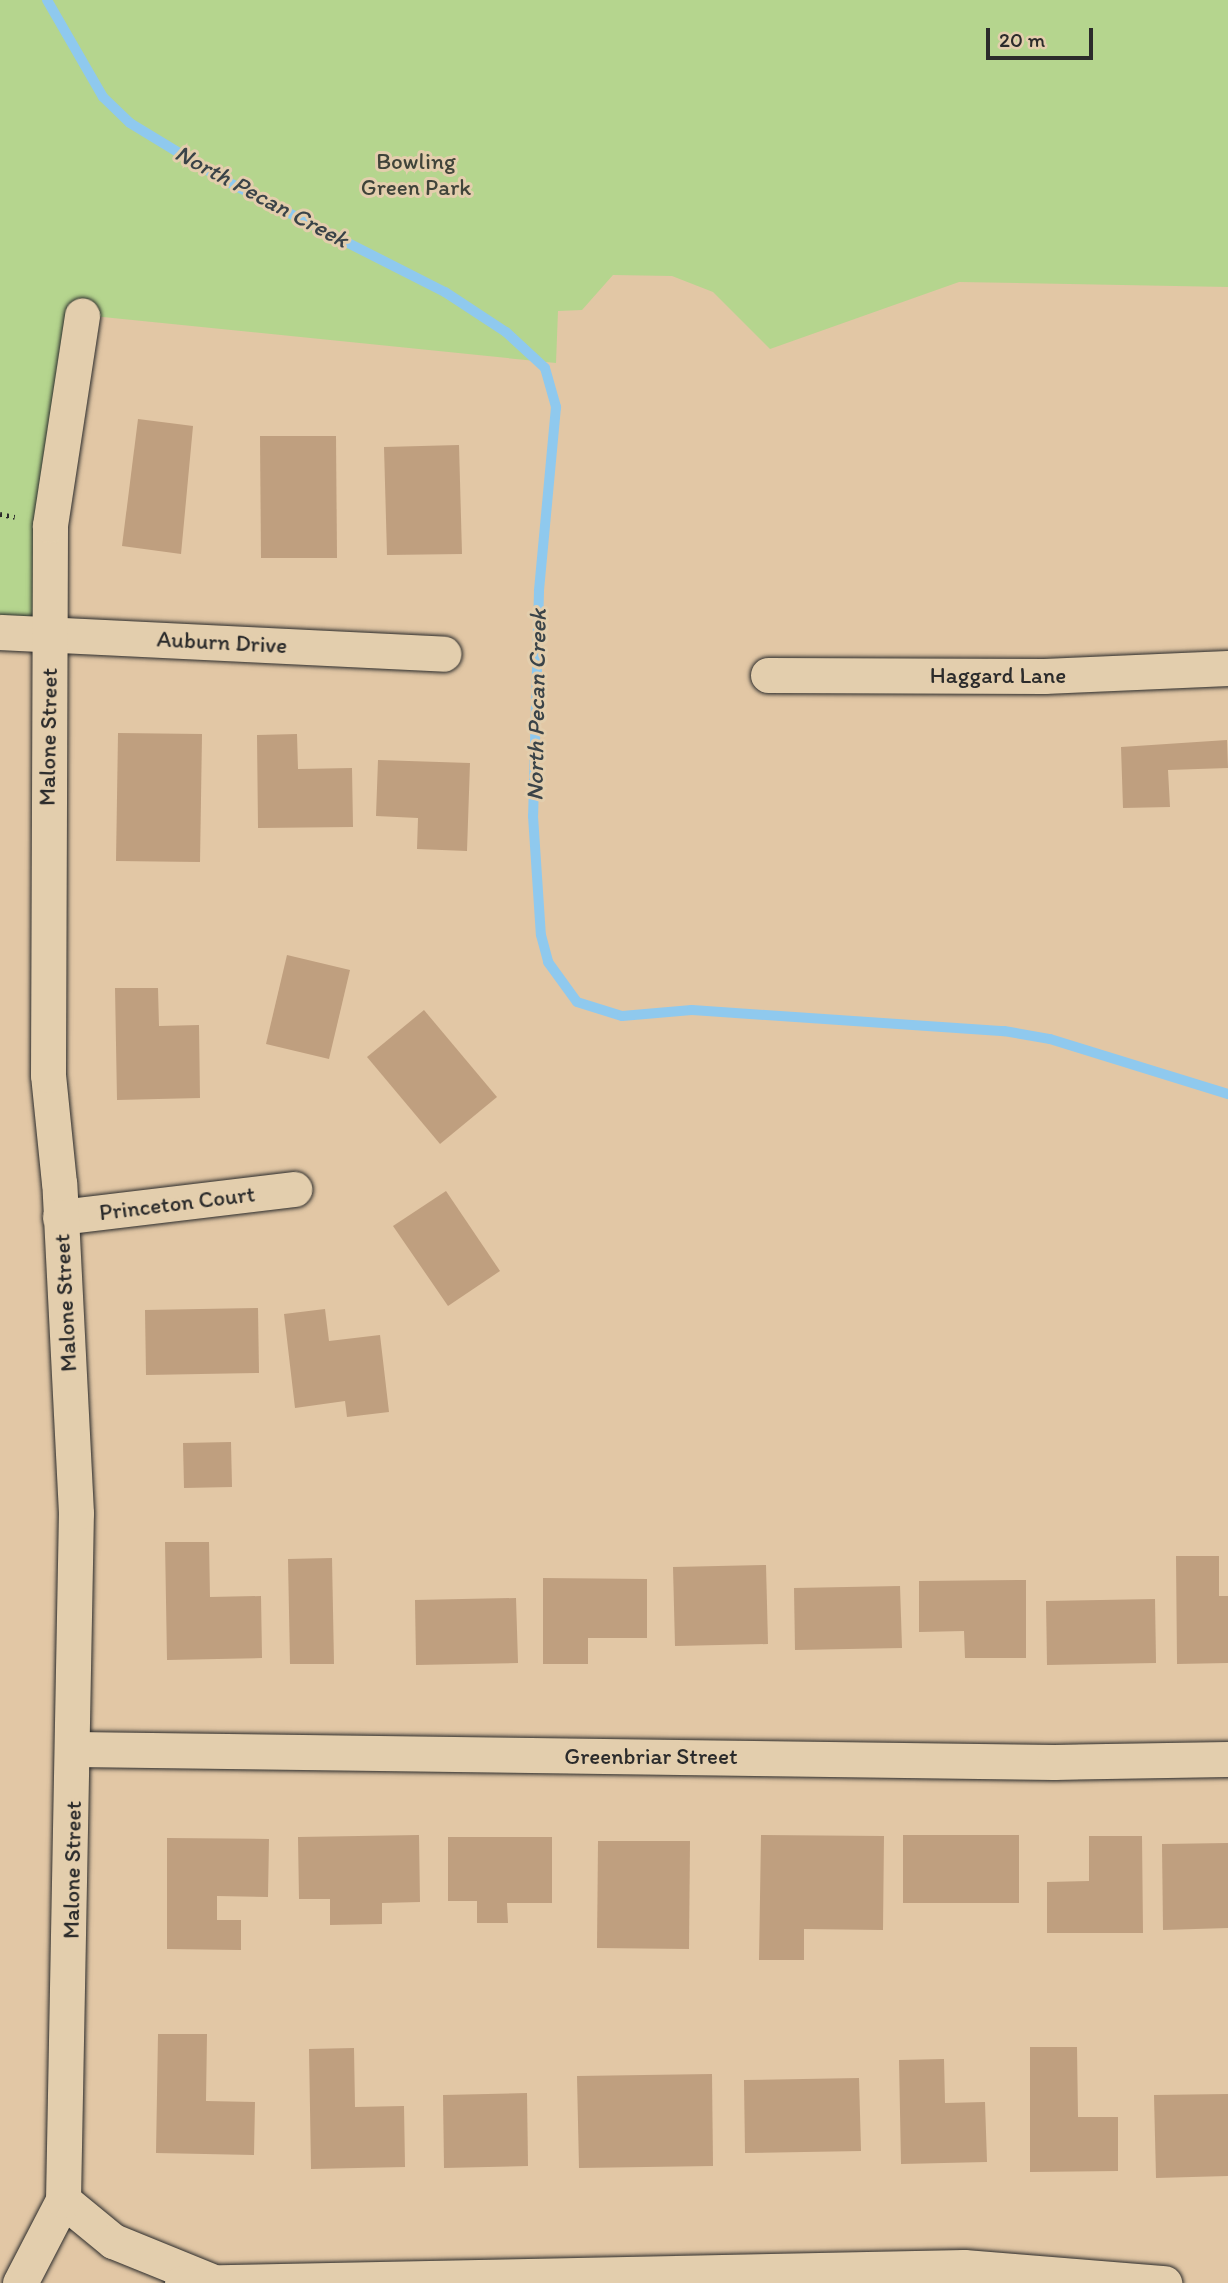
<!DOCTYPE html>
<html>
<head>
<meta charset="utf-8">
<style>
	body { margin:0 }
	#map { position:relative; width:1228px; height:2283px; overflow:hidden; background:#e2c7a5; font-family:Itim,sans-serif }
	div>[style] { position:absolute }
	.green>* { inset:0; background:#b5d58e }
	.stream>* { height:10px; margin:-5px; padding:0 5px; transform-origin:5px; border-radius:5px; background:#8fc9ee }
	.building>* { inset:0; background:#bf9f7f }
	.path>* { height:4.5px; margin-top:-2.25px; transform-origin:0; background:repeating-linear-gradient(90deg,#2b2b2b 0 2px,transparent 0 7px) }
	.roads { filter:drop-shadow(0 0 2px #2b2b2b) drop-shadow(0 0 2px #2b2b2b) }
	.minor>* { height:35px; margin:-17.5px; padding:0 17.5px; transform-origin:17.5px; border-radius:17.5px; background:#e3cead }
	span { translate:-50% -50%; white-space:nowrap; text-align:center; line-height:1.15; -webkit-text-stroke:6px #e3cead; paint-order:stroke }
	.park-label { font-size:23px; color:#40443a }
	.street-label { font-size:23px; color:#2b2b2b }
	.water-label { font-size:24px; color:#3a4348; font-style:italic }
	.scale { position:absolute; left:986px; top:28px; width:107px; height:32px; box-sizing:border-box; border:4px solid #2b2b2b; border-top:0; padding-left:9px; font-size:21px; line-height:24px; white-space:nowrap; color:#2b2b2b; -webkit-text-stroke:5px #e3cead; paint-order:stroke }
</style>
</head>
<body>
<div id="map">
	<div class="green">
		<div style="clip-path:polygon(0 0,1228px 0,1228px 287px,959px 282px,770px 349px,713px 292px,672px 276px,613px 275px,582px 310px,558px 311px,556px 363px,83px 315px,49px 633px,0 632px)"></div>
	</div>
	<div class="stream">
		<div style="left:47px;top:0;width:112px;rotate:60deg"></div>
		<div style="left:103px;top:97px;width:37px;rotate:44deg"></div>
		<div style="left:130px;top:123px;width:108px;rotate:31.3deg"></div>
		<div style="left:222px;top:179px;width:250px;rotate:26.9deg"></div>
		<div style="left:445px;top:292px;width:73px;rotate:33.3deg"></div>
		<div style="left:506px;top:332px;width:53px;rotate:42.7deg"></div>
		<div style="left:545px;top:368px;width:41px;rotate:74.2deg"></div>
		<div style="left:556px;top:407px;width:185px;rotate:95.3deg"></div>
		<div style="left:539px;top:591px;width:225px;rotate:91.5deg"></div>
		<div style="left:533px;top:816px;width:119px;rotate:86.2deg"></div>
		<div style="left:541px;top:935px;width:28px;rotate:75deg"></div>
		<div style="left:548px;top:962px;width:49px;rotate:54.1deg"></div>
		<div style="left:577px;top:1002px;width:47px;rotate:17.3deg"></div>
		<div style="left:622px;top:1016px;width:70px;rotate:-4.9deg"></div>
		<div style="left:692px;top:1010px;width:313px;rotate:3.9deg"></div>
		<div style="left:1004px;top:1031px;width:47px;rotate:9.9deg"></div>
		<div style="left:1050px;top:1039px;width:186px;rotate:17.2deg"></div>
	</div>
	<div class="building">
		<div style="clip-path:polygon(138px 419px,193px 426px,181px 554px,122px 546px)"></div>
		<div style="clip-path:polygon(260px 436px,336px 436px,337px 558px,261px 558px)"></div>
		<div style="clip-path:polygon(459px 445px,462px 554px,387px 555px,384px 447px)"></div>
		<div style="clip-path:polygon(118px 733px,202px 734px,200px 862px,116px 861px)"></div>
		<div style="clip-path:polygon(297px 734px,298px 769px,352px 768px,353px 827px,258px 828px,257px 735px)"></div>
		<div style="clip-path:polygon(1227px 740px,1228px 768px,1168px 770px,1170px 807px,1123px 808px,1121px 747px)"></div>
		<div style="clip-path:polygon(378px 760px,470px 763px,467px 851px,417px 849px,418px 818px,376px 816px)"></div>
		<div style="clip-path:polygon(287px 955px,350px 970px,329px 1059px,266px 1044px)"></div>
		<div style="clip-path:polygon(115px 988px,158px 988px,159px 1026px,199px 1025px,200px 1098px,117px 1100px)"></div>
		<div style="clip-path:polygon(424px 1010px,497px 1097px,440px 1144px,367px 1057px)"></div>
		<div style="clip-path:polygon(446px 1191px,500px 1271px,448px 1306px,393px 1226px)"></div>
		<div style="clip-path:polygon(258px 1308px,259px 1373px,146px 1375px,145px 1310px)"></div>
		<div style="clip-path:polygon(325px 1309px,329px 1341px,380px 1335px,389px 1412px,347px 1417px,345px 1401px,295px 1408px,284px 1314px)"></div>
		<div style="clip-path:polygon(231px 1442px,232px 1487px,184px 1488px,183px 1443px)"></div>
		<div style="clip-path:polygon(165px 1542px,209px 1542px,210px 1597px,261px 1596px,262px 1658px,167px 1660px)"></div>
		<div style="clip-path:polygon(1176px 1556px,1219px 1556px,1219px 1596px,1228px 1596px,1228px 1663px,1177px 1664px)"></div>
		<div style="clip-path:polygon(332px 1558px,334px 1664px,290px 1664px,288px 1559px)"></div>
		<div style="clip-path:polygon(766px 1565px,768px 1644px,675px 1646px,673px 1567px)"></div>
		<div style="clip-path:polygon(543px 1578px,647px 1579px,647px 1638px,588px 1638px,588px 1664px,543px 1664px)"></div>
		<div style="clip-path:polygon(1026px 1580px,1026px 1658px,965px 1658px,964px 1631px,919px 1632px,919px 1581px)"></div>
		<div style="clip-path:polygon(900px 1586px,902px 1648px,795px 1650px,794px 1588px)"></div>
		<div style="clip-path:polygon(516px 1598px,518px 1663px,416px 1665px,415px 1600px)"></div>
		<div style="clip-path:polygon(1155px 1599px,1156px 1663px,1047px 1665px,1046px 1601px)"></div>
		<div style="clip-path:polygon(419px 1835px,420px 1902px,382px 1903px,382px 1924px,330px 1925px,330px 1899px,299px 1899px,298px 1837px)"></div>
		<div style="clip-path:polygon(761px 1835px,884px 1836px,883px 1930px,804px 1929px,804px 1960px,759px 1960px)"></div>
		<div style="clip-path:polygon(903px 1835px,1019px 1835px,1019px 1903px,903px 1903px)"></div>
		<div style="clip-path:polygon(1089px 1836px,1142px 1836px,1143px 1933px,1047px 1933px,1047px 1882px,1089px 1881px)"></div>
		<div style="clip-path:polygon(448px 1837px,552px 1837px,552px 1903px,507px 1903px,508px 1923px,477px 1923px,477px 1901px,448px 1901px)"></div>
		<div style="clip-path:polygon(167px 1838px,269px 1839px,268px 1897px,217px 1896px,217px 1920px,241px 1920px,241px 1950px,167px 1949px)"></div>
		<div style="clip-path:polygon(598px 1841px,690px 1841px,689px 1949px,597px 1948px)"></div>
		<div style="clip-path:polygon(1228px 1843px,1228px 1928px,1163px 1930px,1162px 1844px)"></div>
		<div style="clip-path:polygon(158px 2034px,207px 2034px,206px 2101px,255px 2102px,254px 2155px,156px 2153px)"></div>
		<div style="clip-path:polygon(1030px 2047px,1077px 2047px,1078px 2117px,1118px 2117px,1118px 2171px,1030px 2172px)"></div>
		<div style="clip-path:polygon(354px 2048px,355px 2107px,404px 2106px,405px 2167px,311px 2169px,309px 2049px)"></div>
		<div style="clip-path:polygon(944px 2059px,945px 2103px,985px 2102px,987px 2162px,901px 2164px,899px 2060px)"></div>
		<div style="clip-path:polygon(712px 2074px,713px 2166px,579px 2168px,577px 2076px)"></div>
		<div style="clip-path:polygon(859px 2078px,861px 2151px,745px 2153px,744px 2080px)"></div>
		<div style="clip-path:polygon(527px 2093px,528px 2166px,444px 2168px,443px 2095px)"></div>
		<div style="clip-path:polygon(1228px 2094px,1228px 2176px,1156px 2178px,1154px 2095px)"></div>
	</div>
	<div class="path">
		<div style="left:0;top:514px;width:15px;rotate:11deg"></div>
	</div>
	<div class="roads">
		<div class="minor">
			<div style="left:0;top:632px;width:444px;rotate:2.8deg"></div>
			<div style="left:768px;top:675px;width:276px;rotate:0.2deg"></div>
			<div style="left:1044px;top:676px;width:184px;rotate:-2.5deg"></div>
			<div style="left:60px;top:1217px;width:236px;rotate:-6.8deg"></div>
			<div style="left:75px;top:1749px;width:979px;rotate:0.76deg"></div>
			<div style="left:1054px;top:1762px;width:174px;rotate:-1deg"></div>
			<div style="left:63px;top:2200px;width:65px;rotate:39.4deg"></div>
			<div style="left:113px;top:2241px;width:104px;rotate:22.1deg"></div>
			<div style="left:20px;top:2283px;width:93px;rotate:-62.6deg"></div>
			<div style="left:63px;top:2200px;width:687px;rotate:-88.92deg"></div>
			<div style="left:76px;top:1513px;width:330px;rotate:-92.9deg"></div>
			<div style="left:59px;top:1183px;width:109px;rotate:-95.8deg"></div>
			<div style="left:48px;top:1075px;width:550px;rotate:-89.79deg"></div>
			<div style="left:50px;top:525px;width:212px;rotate:-81.3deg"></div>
			<div style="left:182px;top:2283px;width:782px;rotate:-1.17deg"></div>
			<div style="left:964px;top:2267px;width:201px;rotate:4.6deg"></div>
		</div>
	</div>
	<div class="park-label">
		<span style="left:416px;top:174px">Bowling<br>Green Park</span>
	</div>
	<div class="street-label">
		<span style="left:222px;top:642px;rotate:3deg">Auburn Drive</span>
		<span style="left:998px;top:675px">Haggard Lane</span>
		<span style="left:48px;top:737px;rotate:-89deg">Malone Street</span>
		<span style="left:177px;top:1203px;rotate:-7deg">Princeton Court</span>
		<span style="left:65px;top:1303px;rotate:-93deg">Malone Street</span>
		<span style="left:651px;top:1756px">Greenbriar Street</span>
		<span style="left:72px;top:1870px;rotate:-89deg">Malone Street</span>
	</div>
	<div class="water-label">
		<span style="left:262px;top:196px;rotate:28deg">North Pecan Creek</span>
		<span style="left:536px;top:705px;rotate:-89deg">North Pecan Creek</span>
	</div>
	<div class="scale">20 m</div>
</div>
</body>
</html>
